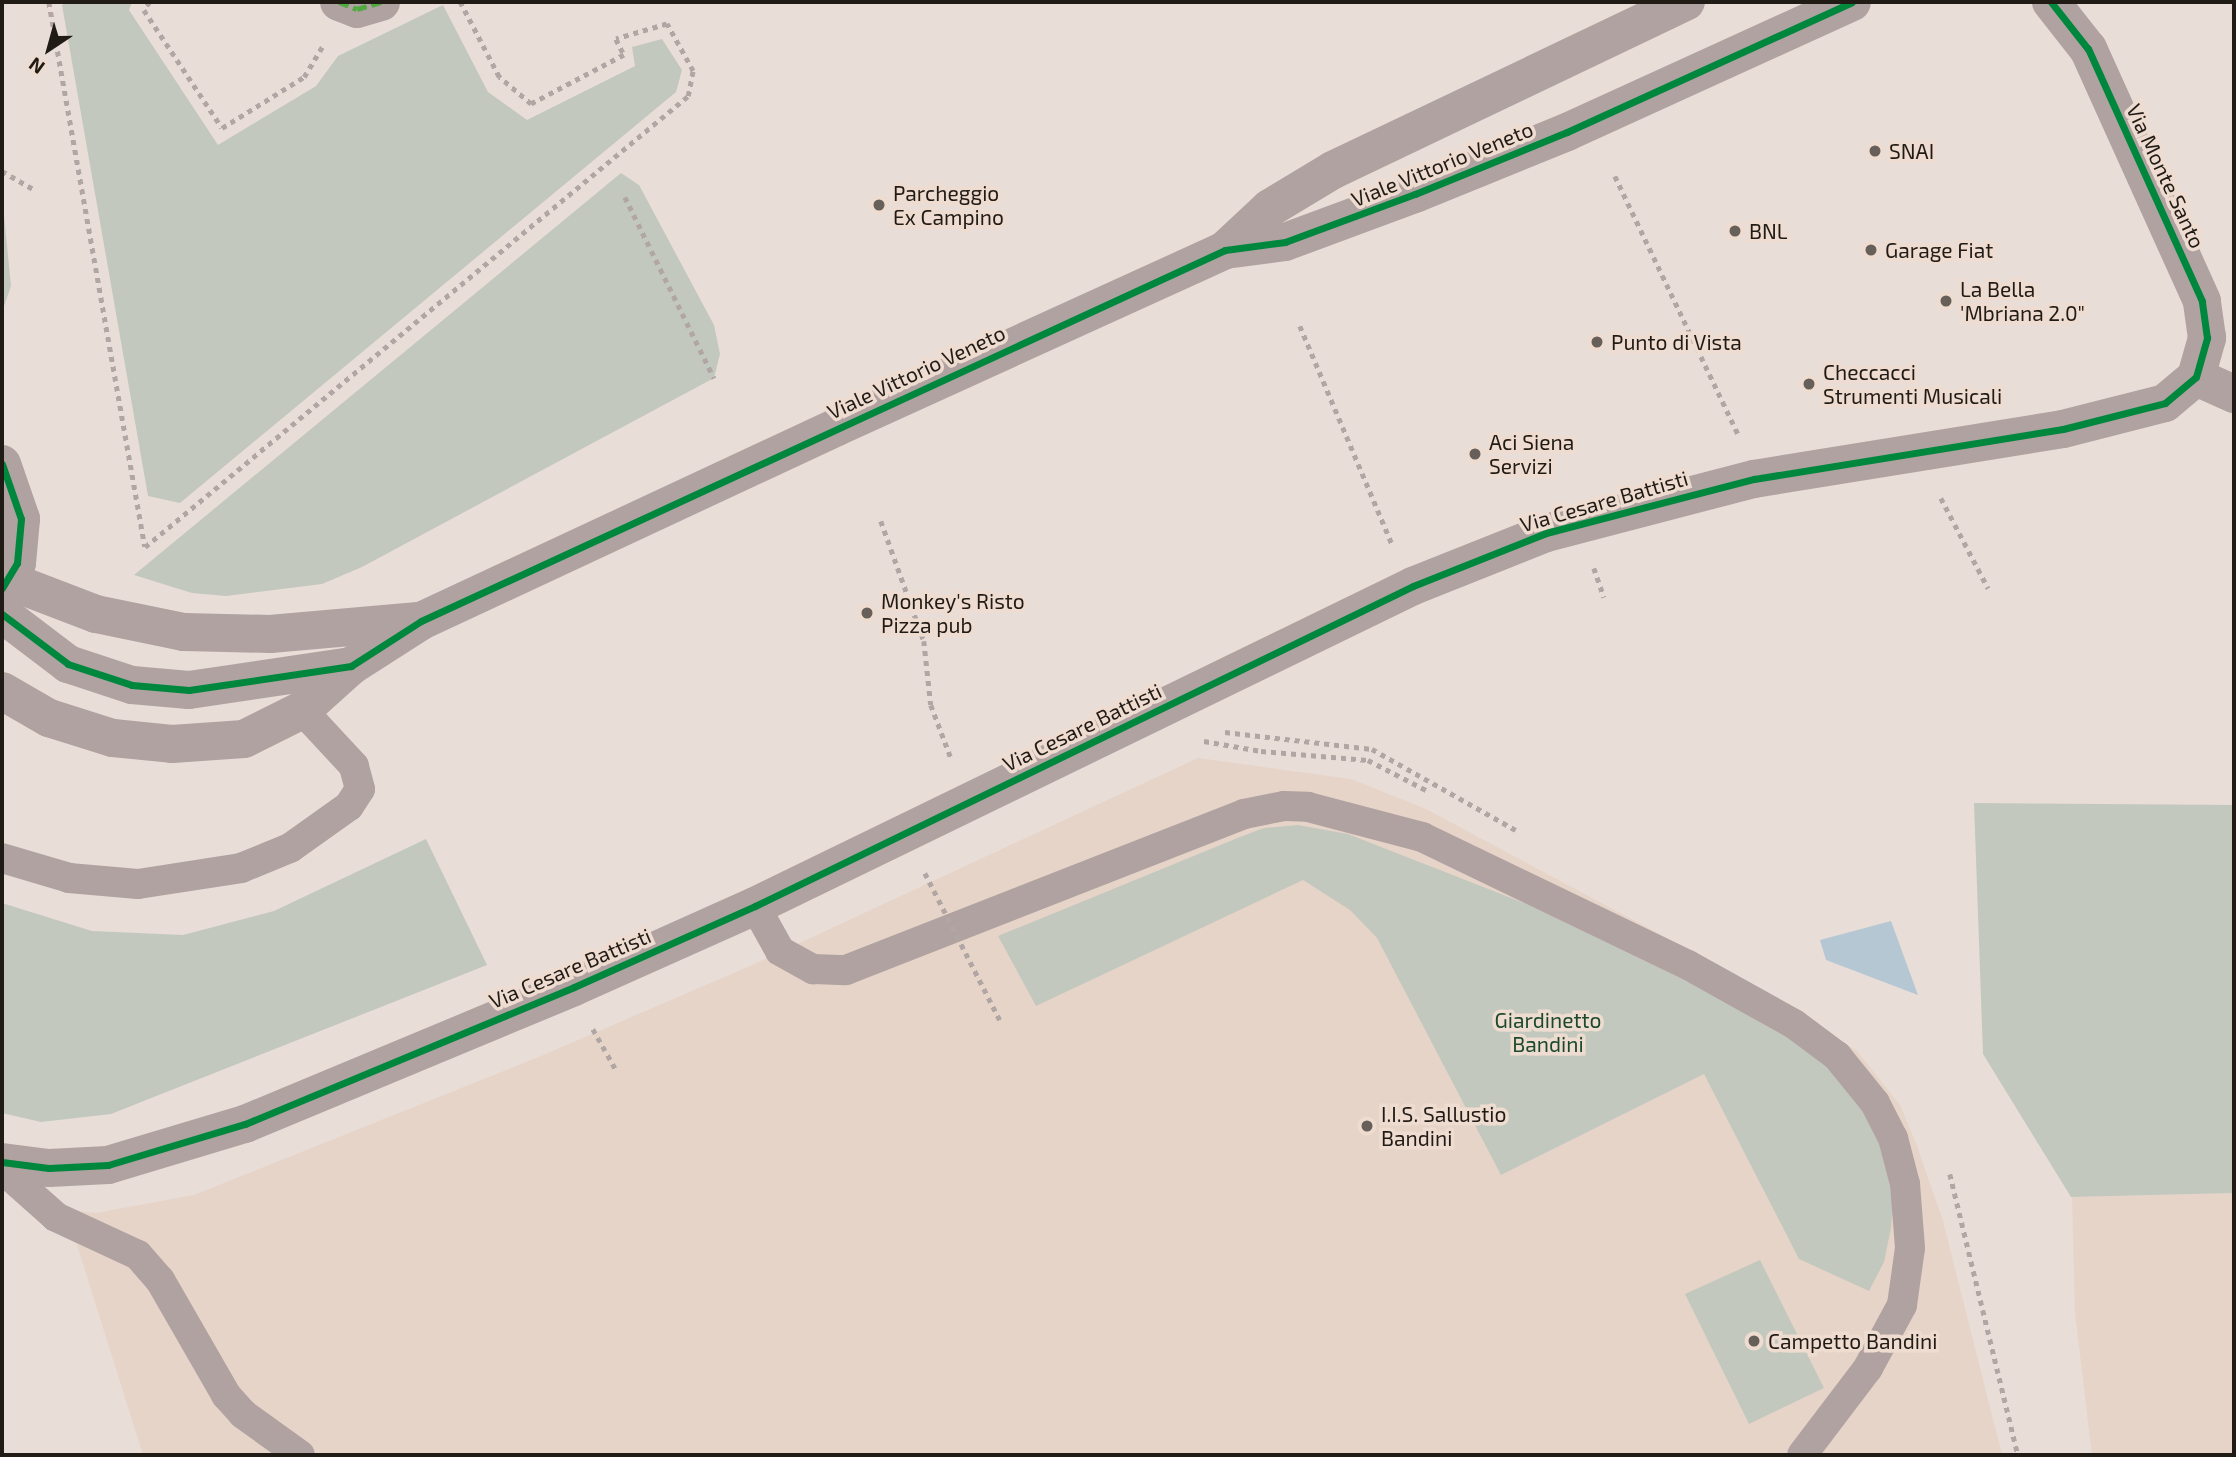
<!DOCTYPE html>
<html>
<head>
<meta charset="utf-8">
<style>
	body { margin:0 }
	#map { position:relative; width:2236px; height:1457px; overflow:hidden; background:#e8ddd7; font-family:"Exo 2",sans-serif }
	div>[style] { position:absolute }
	.built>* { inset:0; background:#e6d4c8 }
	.green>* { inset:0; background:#c3c8be }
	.water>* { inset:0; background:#b6c7d4 }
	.path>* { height:4.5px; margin-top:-2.25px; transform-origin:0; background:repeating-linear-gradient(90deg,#b1a6a4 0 5px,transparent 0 10px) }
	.lane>* { height:30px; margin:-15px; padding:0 15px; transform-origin:15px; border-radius:15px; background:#b0a2a1 }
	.street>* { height:38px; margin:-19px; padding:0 19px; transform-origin:19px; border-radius:19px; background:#b0a2a1 }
	.secondary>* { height:38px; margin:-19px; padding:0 19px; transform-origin:19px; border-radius:19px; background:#b0a2a0 }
	.path-bridge>* { height:4.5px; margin-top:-2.25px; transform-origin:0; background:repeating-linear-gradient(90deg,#b1a6a4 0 5px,transparent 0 10px) }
	.quiet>* { height:5px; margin-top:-2.5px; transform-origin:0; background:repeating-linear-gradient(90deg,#52a942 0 10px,transparent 0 15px) }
	.cycleway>* { height:7px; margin:-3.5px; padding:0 3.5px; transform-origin:3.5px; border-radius:3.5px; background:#00873e }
	.dots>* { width:19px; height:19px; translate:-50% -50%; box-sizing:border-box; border:4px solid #efdcd0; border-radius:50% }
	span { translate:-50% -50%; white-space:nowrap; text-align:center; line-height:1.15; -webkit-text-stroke:7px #efdcd0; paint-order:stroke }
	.poi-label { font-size:21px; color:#211b16 }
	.left { translate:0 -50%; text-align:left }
	.street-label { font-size:21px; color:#211b16 }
	.park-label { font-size:21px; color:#1a4a2b }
	.frame { position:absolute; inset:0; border:4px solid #211b16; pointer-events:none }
	.north { position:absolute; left:14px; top:14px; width:70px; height:70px; -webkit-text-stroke:5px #efdcd0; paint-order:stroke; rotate:216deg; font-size:19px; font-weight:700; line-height:28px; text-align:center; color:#211b16 }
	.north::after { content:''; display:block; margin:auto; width:24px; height:32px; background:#211b16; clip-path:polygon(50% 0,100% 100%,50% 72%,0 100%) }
</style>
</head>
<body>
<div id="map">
	<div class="built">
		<div style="clip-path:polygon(1198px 758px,1351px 779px,1426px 809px,1747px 981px,1857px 1051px,1900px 1105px,1917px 1146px,1943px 1221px,2002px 1455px,143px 1455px,66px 1210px,96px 1213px,194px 1195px,541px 1056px,750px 966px)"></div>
		<div style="clip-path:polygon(2234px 1193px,2234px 1455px,2092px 1455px,2075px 1313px,2072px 1197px)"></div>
	</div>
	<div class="green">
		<div style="clip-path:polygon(67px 2px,132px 2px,129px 10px,218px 145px,316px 86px,338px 56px,443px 5px,488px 92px,527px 120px,635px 66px,632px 47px,662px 39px,682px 70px,676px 92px,180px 503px,148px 496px,62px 5px)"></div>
		<div style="clip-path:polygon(621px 173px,639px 185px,714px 325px,720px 354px,714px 378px,362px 567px,322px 584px,226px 596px,192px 593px,134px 575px)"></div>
		<div style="clip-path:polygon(2px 195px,11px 286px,2px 312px)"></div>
		<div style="clip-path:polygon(1974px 803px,2234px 805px,2234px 1193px,2071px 1197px,1983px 1054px)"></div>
		<div style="clip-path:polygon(1298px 825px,1348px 834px,1529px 905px,1765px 1019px,1810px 1049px,1841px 1078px,1866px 1113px,1883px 1149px,1893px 1204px,1891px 1228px,1884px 1262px,1869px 1291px,1799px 1259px,1704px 1074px,1501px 1175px,1377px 938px,1350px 910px,1303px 880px,1036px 1006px,998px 936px,1240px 837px,1264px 828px)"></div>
		<div style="clip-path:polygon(426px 839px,487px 965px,111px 1114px,41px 1122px,2px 1113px,2px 903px,92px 931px,183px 935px,274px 911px)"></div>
		<div style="clip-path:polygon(1760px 1260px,1824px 1388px,1749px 1424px,1685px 1294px)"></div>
	</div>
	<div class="water">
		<div style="clip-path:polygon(1891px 921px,1918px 995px,1826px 960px,1820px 940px)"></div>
	</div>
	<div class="path">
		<div style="left:49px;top:2px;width:553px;rotate:80.01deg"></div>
		<div style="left:145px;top:547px;width:706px;rotate:-39.71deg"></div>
		<div style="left:688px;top:96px;width:25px;rotate:-79deg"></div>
		<div style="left:693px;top:71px;width:54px;rotate:-119deg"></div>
		<div style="left:667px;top:24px;width:53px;rotate:163.6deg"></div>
		<div style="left:616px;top:39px;width:18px;rotate:63deg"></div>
		<div style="left:624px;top:55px;width:105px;rotate:152.2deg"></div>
		<div style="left:531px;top:104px;width:42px;rotate:-139.8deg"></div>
		<div style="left:499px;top:77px;width:85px;rotate:-117.5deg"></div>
		<div style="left:150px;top:2px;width:10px;rotate:127deg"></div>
		<div style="left:144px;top:10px;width:141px;rotate:56.5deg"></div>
		<div style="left:222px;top:128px;width:97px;rotate:-31.9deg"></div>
		<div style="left:304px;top:77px;width:35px;rotate:-59deg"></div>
		<div style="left:2px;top:171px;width:38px;rotate:30deg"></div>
		<div style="left:1615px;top:176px;width:286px;rotate:64.5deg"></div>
		<div style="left:625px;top:197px;width:202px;rotate:63.8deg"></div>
		<div style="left:1300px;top:326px;width:237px;rotate:67.1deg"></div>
		<div style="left:1941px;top:498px;width:102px;rotate:62.4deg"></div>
		<div style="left:881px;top:521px;width:127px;rotate:70.3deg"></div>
		<div style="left:924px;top:641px;width:64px;rotate:83.8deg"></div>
		<div style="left:931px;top:705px;width:57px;rotate:69.3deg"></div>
		<div style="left:1594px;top:568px;width:31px;rotate:71deg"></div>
		<div style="left:1225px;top:732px;width:148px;rotate:6.6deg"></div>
		<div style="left:1372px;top:749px;width:165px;rotate:29.4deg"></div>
		<div style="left:1204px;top:741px;width:58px;rotate:10deg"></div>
		<div style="left:1261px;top:751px;width:107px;rotate:4.8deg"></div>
		<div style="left:1368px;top:760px;width:68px;rotate:27.3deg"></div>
		<div style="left:593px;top:1029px;width:45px;rotate:60.6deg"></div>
		<div style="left:1950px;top:1174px;width:289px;rotate:76.4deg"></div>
	</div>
	<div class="lane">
		<div style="left:2px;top:858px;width:70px;rotate:16.6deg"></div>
		<div style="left:69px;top:878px;width:69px;rotate:5deg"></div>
		<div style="left:138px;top:884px;width:104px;rotate:-8.8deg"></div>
		<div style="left:241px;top:868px;width:53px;rotate:-22.2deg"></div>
		<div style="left:290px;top:848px;width:72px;rotate:-35.4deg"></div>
		<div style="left:349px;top:806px;width:20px;rotate:-57deg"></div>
		<div style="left:360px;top:789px;width:24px;rotate:-105deg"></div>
		<div style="left:354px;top:766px;width:76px;rotate:-132.9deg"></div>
		<div style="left:755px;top:906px;width:51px;rotate:60.9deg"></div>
		<div style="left:780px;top:951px;width:38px;rotate:29deg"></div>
		<div style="left:813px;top:969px;width:33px;rotate:2deg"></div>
		<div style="left:846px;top:970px;width:427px;rotate:-21.4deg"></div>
		<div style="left:1244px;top:814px;width:41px;rotate:-11.3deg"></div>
		<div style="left:1284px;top:806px;width:24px;rotate:2deg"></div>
		<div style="left:1308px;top:807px;width:118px;rotate:14.7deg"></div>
		<div style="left:1422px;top:837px;width:295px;rotate:25.7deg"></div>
		<div style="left:1688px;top:965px;width:121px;rotate:29.1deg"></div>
		<div style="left:1794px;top:1024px;width:54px;rotate:36.7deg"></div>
		<div style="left:1837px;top:1056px;width:60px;rotate:51deg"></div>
		<div style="left:1875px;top:1103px;width:39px;rotate:63deg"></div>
		<div style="left:1893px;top:1138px;width:48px;rotate:75.4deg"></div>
		<div style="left:1905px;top:1184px;width:64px;rotate:85.5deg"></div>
		<div style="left:1910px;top:1248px;width:58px;rotate:98deg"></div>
		<div style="left:1902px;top:1305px;width:72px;rotate:118.4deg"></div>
		<div style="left:1868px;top:1368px;width:109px;rotate:127.2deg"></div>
		<div style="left:2px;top:1169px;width:72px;rotate:41.6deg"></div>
		<div style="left:56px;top:1217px;width:90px;rotate:24.9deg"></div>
		<div style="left:138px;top:1255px;width:33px;rotate:49deg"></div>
		<div style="left:160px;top:1280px;width:133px;rotate:60.1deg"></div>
		<div style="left:226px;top:1395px;width:25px;rotate:48deg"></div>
		<div style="left:243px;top:1414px;width:70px;rotate:35.7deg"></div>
	</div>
	<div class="street">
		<div style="left:339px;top:2px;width:19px;rotate:21deg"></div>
		<div style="left:357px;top:9px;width:25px;rotate:-16deg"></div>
		<div style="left:2196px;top:377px;width:42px;rotate:24.1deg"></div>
	</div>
	<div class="secondary">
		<div style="left:1225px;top:250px;width:62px;rotate:-43deg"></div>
		<div style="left:1270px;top:208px;width:74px;rotate:-31.1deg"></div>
		<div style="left:1333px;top:170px;width:391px;rotate:-25.5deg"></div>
		<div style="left:2px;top:464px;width:58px;rotate:70.9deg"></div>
		<div style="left:21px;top:519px;width:44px;rotate:95.2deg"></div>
		<div style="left:17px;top:563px;width:29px;rotate:121deg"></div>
		<div style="left:7px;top:580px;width:95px;rotate:20.9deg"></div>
		<div style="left:96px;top:614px;width:90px;rotate:11.6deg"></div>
		<div style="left:184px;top:632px;width:86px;rotate:1.3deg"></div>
		<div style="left:270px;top:634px;width:149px;rotate:-5deg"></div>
		<div style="left:2px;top:614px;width:83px;rotate:37.1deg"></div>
		<div style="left:68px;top:664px;width:67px;rotate:18.2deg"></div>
		<div style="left:132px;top:685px;width:57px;rotate:5deg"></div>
		<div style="left:189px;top:690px;width:164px;rotate:-8.4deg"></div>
		<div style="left:2px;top:691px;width:54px;rotate:29.9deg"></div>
		<div style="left:49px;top:718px;width:67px;rotate:17.4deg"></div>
		<div style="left:113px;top:738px;width:59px;rotate:5.8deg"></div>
		<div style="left:172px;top:744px;width:72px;rotate:-4deg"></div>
		<div style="left:244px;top:739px;width:65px;rotate:-26.6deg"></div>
		<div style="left:302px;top:710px;width:66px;rotate:-41.9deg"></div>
		<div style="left:351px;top:666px;width:83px;rotate:-32.7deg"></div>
		<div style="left:421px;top:621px;width:459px;rotate:-25deg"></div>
		<div style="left:837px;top:427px;width:426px;rotate:-24.5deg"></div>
		<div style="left:1225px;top:250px;width:61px;rotate:-7.6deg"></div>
		<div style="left:1285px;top:242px;width:139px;rotate:-20.3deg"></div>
		<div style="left:1415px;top:194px;width:164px;rotate:-22.2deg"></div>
		<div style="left:1567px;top:132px;width:313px;rotate:-24.5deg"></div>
		<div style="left:2px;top:1162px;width:47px;rotate:7.3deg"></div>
		<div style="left:49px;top:1168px;width:59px;rotate:-2.9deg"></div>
		<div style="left:108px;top:1165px;width:143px;rotate:-16.7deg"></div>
		<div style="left:245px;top:1124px;width:356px;rotate:-22.6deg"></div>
		<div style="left:574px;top:987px;width:198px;rotate:-24.1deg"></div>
		<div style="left:755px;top:906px;width:732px;rotate:-25.93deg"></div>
		<div style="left:1413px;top:586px;width:143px;rotate:-21.7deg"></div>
		<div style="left:1546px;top:533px;width:215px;rotate:-14.6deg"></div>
		<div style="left:1754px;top:479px;width:313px;rotate:-9.2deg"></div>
		<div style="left:2063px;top:429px;width:105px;rotate:-14.3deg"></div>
		<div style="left:2165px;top:403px;width:40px;rotate:-40deg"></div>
		<div style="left:2196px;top:377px;width:41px;rotate:-74.2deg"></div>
		<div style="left:2207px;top:338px;width:37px;rotate:-98deg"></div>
		<div style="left:2202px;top:301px;width:277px;rotate:-114.3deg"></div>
		<div style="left:2088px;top:49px;width:60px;rotate:-128.2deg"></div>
	</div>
	<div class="path-bridge">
		<div style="left:925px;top:873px;width:169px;rotate:63deg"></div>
	</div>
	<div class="quiet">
		<div style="left:339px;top:2px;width:19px;rotate:21deg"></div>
		<div style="left:357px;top:9px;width:25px;rotate:-16deg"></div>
	</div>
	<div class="cycleway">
		<div style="left:2px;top:464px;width:58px;rotate:70.9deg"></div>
		<div style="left:21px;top:519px;width:44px;rotate:95.2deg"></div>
		<div style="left:17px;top:563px;width:29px;rotate:121deg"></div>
		<div style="left:2px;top:614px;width:83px;rotate:37.1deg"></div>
		<div style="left:68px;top:664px;width:67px;rotate:18.2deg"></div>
		<div style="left:132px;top:685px;width:57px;rotate:5deg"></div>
		<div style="left:189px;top:690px;width:164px;rotate:-8.4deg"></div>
		<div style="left:351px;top:666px;width:83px;rotate:-32.7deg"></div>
		<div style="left:421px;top:621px;width:885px;rotate:-24.77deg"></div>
		<div style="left:1225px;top:250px;width:61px;rotate:-7.6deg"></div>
		<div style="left:1285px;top:242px;width:139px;rotate:-20.3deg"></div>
		<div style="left:1415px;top:194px;width:164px;rotate:-22.2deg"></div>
		<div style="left:1567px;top:132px;width:313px;rotate:-24.5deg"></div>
		<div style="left:2px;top:1162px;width:47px;rotate:7.3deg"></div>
		<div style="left:49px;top:1168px;width:59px;rotate:-2.9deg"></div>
		<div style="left:108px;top:1165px;width:143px;rotate:-16.7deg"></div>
		<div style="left:245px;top:1124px;width:356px;rotate:-22.6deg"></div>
		<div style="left:574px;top:987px;width:198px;rotate:-24.1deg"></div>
		<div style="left:755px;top:906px;width:732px;rotate:-25.93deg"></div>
		<div style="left:1413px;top:586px;width:143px;rotate:-21.7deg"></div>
		<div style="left:1546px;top:533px;width:215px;rotate:-14.6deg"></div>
		<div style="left:1754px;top:479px;width:313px;rotate:-9.2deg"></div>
		<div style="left:2063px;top:429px;width:105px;rotate:-14.3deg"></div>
		<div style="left:2165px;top:403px;width:40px;rotate:-40deg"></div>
		<div style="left:2196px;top:377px;width:41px;rotate:-74.2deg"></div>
		<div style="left:2207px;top:338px;width:37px;rotate:-98deg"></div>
		<div style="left:2202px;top:301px;width:277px;rotate:-114.3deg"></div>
		<div style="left:2088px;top:49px;width:60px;rotate:-128.2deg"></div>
	</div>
	<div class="dots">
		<div style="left:1875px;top:151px;background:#675f5a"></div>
		<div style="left:879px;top:205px;background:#675f5a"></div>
		<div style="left:1735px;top:231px;background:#675f5a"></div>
		<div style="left:1871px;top:250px;background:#675f5a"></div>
		<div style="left:1946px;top:301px;background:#675f5a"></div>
		<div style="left:1597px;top:342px;background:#675f5a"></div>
		<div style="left:1809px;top:384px;background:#675f5a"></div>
		<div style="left:1475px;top:454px;background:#675f5a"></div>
		<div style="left:867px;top:613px;background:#675f5a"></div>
		<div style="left:1367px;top:1126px;background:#675f5a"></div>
		<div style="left:1754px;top:1341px;background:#675f5a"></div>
	</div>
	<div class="poi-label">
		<span class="left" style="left:1889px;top:151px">SNAI</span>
		<span class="left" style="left:893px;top:205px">Parcheggio<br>Ex Campino</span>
		<span class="left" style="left:1749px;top:231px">BNL</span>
		<span class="left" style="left:1885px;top:250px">Garage Fiat</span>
		<span class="left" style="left:1960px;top:301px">La Bella<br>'Mbriana 2.0"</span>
		<span class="left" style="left:1611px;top:342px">Punto di Vista</span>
		<span class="left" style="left:1823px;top:384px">Checcacci<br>Strumenti Musicali</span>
		<span class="left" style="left:1489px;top:454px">Aci Siena<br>Servizi</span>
		<span class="left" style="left:881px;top:613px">Monkey's Risto<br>Pizza pub</span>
		<span class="left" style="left:1381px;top:1126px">I.I.S. Sallustio<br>Bandini</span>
		<span class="left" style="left:1768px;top:1341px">Campetto Bandini</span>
	</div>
	<div class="street-label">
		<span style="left:1442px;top:164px;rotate:-22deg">Viale Vittorio Veneto</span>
		<span style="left:2166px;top:176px;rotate:65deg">Via Monte Santo</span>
		<span style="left:916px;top:372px;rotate:-25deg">Viale Vittorio Veneto</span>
		<span style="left:1604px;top:501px;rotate:-16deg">Via Cesare Battisti</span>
		<span style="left:1082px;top:727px;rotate:-26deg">Via Cesare Battisti</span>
		<span style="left:570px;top:968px;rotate:-23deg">Via Cesare Battisti</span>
	</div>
	<div class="park-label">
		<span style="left:1548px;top:1032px">Giardinetto<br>Bandini</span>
	</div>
	<div class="frame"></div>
	<div class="north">N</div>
</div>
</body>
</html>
